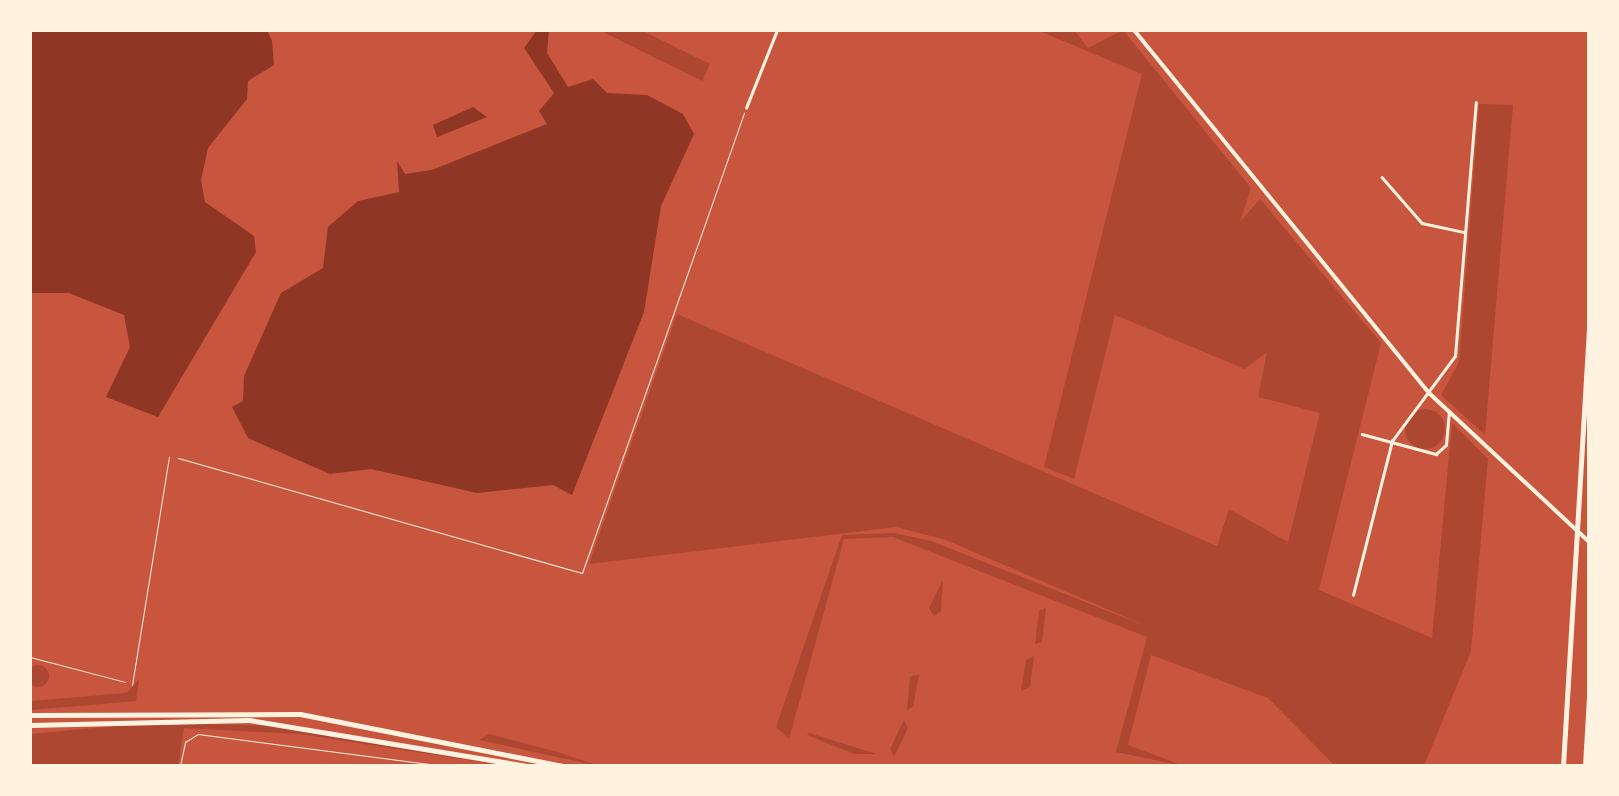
<!DOCTYPE html>
<html>
<head>
<meta charset="utf-8">
<style>
	body { margin:0 }
	#map { position:relative; width:1619px; height:796px; overflow:hidden; background:#c8553d; font-family:Ubuntu,sans-serif }
	div>[style] { position:absolute }
	.green>* { inset:0; background:#ae4732 }
	.round { border-radius:50% }
	.water>* { inset:0; background:#8f3625 }
	.path>* { height:1px; margin:-0.5px; padding:0 0.5px; transform-origin:0.5px; border-radius:0.5px; background:#fff3e0 }
	.service>* { height:1px; margin:-0.5px; padding:0 0.5px; transform-origin:0.5px; border-radius:0.5px; background:#fff3e0 }
	.minor>* { height:2.5px; margin:-1.25px; padding:0 1.25px; transform-origin:1.25px; border-radius:1.25px; background:#fff3e0 }
	.tertiary>* { height:4px; margin:-2px; padding:0 2px; transform-origin:2px; border-radius:2px; background:#fff3e0 }
	.trunk>* { height:5px; margin:-2.5px; padding:0 2.5px; transform-origin:2.5px; border-radius:2.5px; background:#fff3e0 }
	.motorway>* { height:5px; margin:-2.5px; padding:0 2.5px; transform-origin:2.5px; border-radius:2.5px; background:#fff3e0 }
	span { translate:-50% -50%; white-space:nowrap; text-align:center; line-height:1.15; -webkit-text-stroke:10px #fff3e0; paint-order:stroke }
	.frame { position:absolute; inset:0; border:32px solid #fff3e0; pointer-events:none }
</style>
</head>
<body>
<div id="map">
	<div class="green">
		<div style="clip-path:polygon(599px 30px,641px 30px,710px 64px,702px 81px)"></div>
		<div style="clip-path:polygon(1037px 30px,1074px 30px,1088px 48px,1123px 30px,1251px 188px,1240px 222px,1260px 199px,1381px 343px,1319px 590px,1432px 638px,1452px 423px,1488px 459px,1471px 651px,1424px 766px,1335px 766px,1268px 698px,1151px 655px,1128px 745px,1184px 766px,1116px 752px,1147px 637px,893px 537px,844px 539px,789px 739px,776px 727px,842px 535px,894px 533px,931px 541px,1151px 628px,946px 540px,896px 527px,589px 564px,677px 314px,1217px 546px,1229px 509px,1288px 542px,1320px 413px,1258px 397px,1267px 352px,1245px 369px,1115px 315px,1074px 479px,1044px 467px,1142px 74px)"></div>
		<div style="clip-path:polygon(1479px 104px,1513px 105px,1485px 435px,1441px 395px,1459px 362px)"></div>
		<div class="round" style="left:1405px;top:409px;width:40px;height:40px"></div>
		<div style="clip-path:polygon(943px 580px,941px 611px,934px 616px,929px 608px)"></div>
		<div style="clip-path:polygon(1046px 608px,1042px 642px,1035px 644px,1039px 611px)"></div>
		<div style="clip-path:polygon(1034px 656px,1030px 687px,1021px 691px,1026px 660px)"></div>
		<div class="round" style="left:27px;top:665px;width:22px;height:22px"></div>
		<div style="clip-path:polygon(919px 674px,913px 707px,907px 710px,910px 677px)"></div>
		<div style="clip-path:polygon(139px 679px,136px 701px,30px 710px,30px 701px,127px 693px)"></div>
		<div style="clip-path:polygon(904px 720px,908px 728px,894px 757px,890px 749px)"></div>
		<div style="clip-path:polygon(157px 722px,273px 726px,506px 766px,300px 734px,184px 728px,178px 766px,30px 766px,30px 734px)"></div>
		<div style="clip-path:polygon(489px 734px,561px 753px,599px 766px,479px 740px)"></div>
		<div style="clip-path:polygon(807px 735px,809px 733px,877px 754px,854px 754px)"></div>
	</div>
	<div class="water">
		<div style="clip-path:polygon(30px 30px,267px 30px,272px 41px,274px 65px,248px 81px,247px 99px,208px 148px,201px 180px,205px 202px,254px 236px,256px 252px,158px 417px,106px 397px,130px 347px,124px 315px,69px 293px,30px 293px)"></div>
		<div style="clip-path:polygon(537px 30px,549px 30px,547px 53px,568px 87px,593px 79px,607px 93px,647px 95px,683px 114px,694px 134px,661px 206px,644px 312px,572px 495px,553px 485px,477px 493px,371px 469px,330px 474px,248px 438px,232px 407px,243px 401px,244px 376px,281px 293px,323px 268px,328px 227px,358px 201px,399px 192px,397px 161px,405px 174px,432px 170px,547px 124px,539px 111px,554px 93px,524px 48px)"></div>
		<div style="clip-path:polygon(473px 107px,487px 117px,437px 137px,433px 125px)"></div>
	</div>
	<div class="path">
		<div style="left:178px;top:458px;width:420px;rotate:15.9deg"></div>
		<div style="left:582px;top:573px;width:488px;rotate:-70.6deg"></div>
		<div style="left:30px;top:657px;width:98px;rotate:14.7deg"></div>
		<div style="left:180px;top:766px;width:25px;rotate:-78deg"></div>
		<div style="left:185px;top:742px;width:15px;rotate:-32deg"></div>
		<div style="left:198px;top:734px;width:247px;rotate:7.4deg"></div>
	</div>
	<div class="service">
		<div style="left:132px;top:685px;width:231px;rotate:-80.8deg"></div>
	</div>
	<div class="minor">
		<div style="left:746px;top:108px;width:84px;rotate:-68.3deg"></div>
		<div style="left:1382px;top:177px;width:61px;rotate:49deg"></div>
		<div style="left:1422px;top:223px;width:43px;rotate:12.1deg"></div>
		<div style="left:1362px;top:434px;width:77px;rotate:15.1deg"></div>
		<div style="left:1436px;top:454px;width:13px;rotate:-42deg"></div>
		<div style="left:1446px;top:445px;width:32px;rotate:-85deg"></div>
		<div style="left:1353px;top:595px;width:159px;rotate:-75.8deg"></div>
		<div style="left:1392px;top:441px;width:106px;rotate:-53.5deg"></div>
		<div style="left:1455px;top:356px;width:254px;rotate:-85.3deg"></div>
	</div>
	<div class="tertiary">
		<div style="left:1134px;top:30px;width:469px;rotate:50.9deg"></div>
		<div style="left:1430px;top:394px;width:217px;rotate:42.9deg"></div>
	</div>
	<div class="trunk">
		<div style="left:30px;top:715px;width:270px;rotate:-0.2deg"></div>
		<div style="left:300px;top:714px;width:268px;rotate:11.2deg"></div>
		<div style="left:30px;top:725px;width:219px;rotate:-1.3deg"></div>
		<div style="left:249px;top:720px;width:283px;rotate:9.4deg"></div>
	</div>
	<div class="motorway">
		<div style="left:1563px;top:766px;width:437px;rotate:-86.6deg"></div>
		<div style="left:1585px;top:766px;width:70px;rotate:-86.7deg"></div>
	</div>
	<div class="frame"></div>
</div>
</body>
</html>
